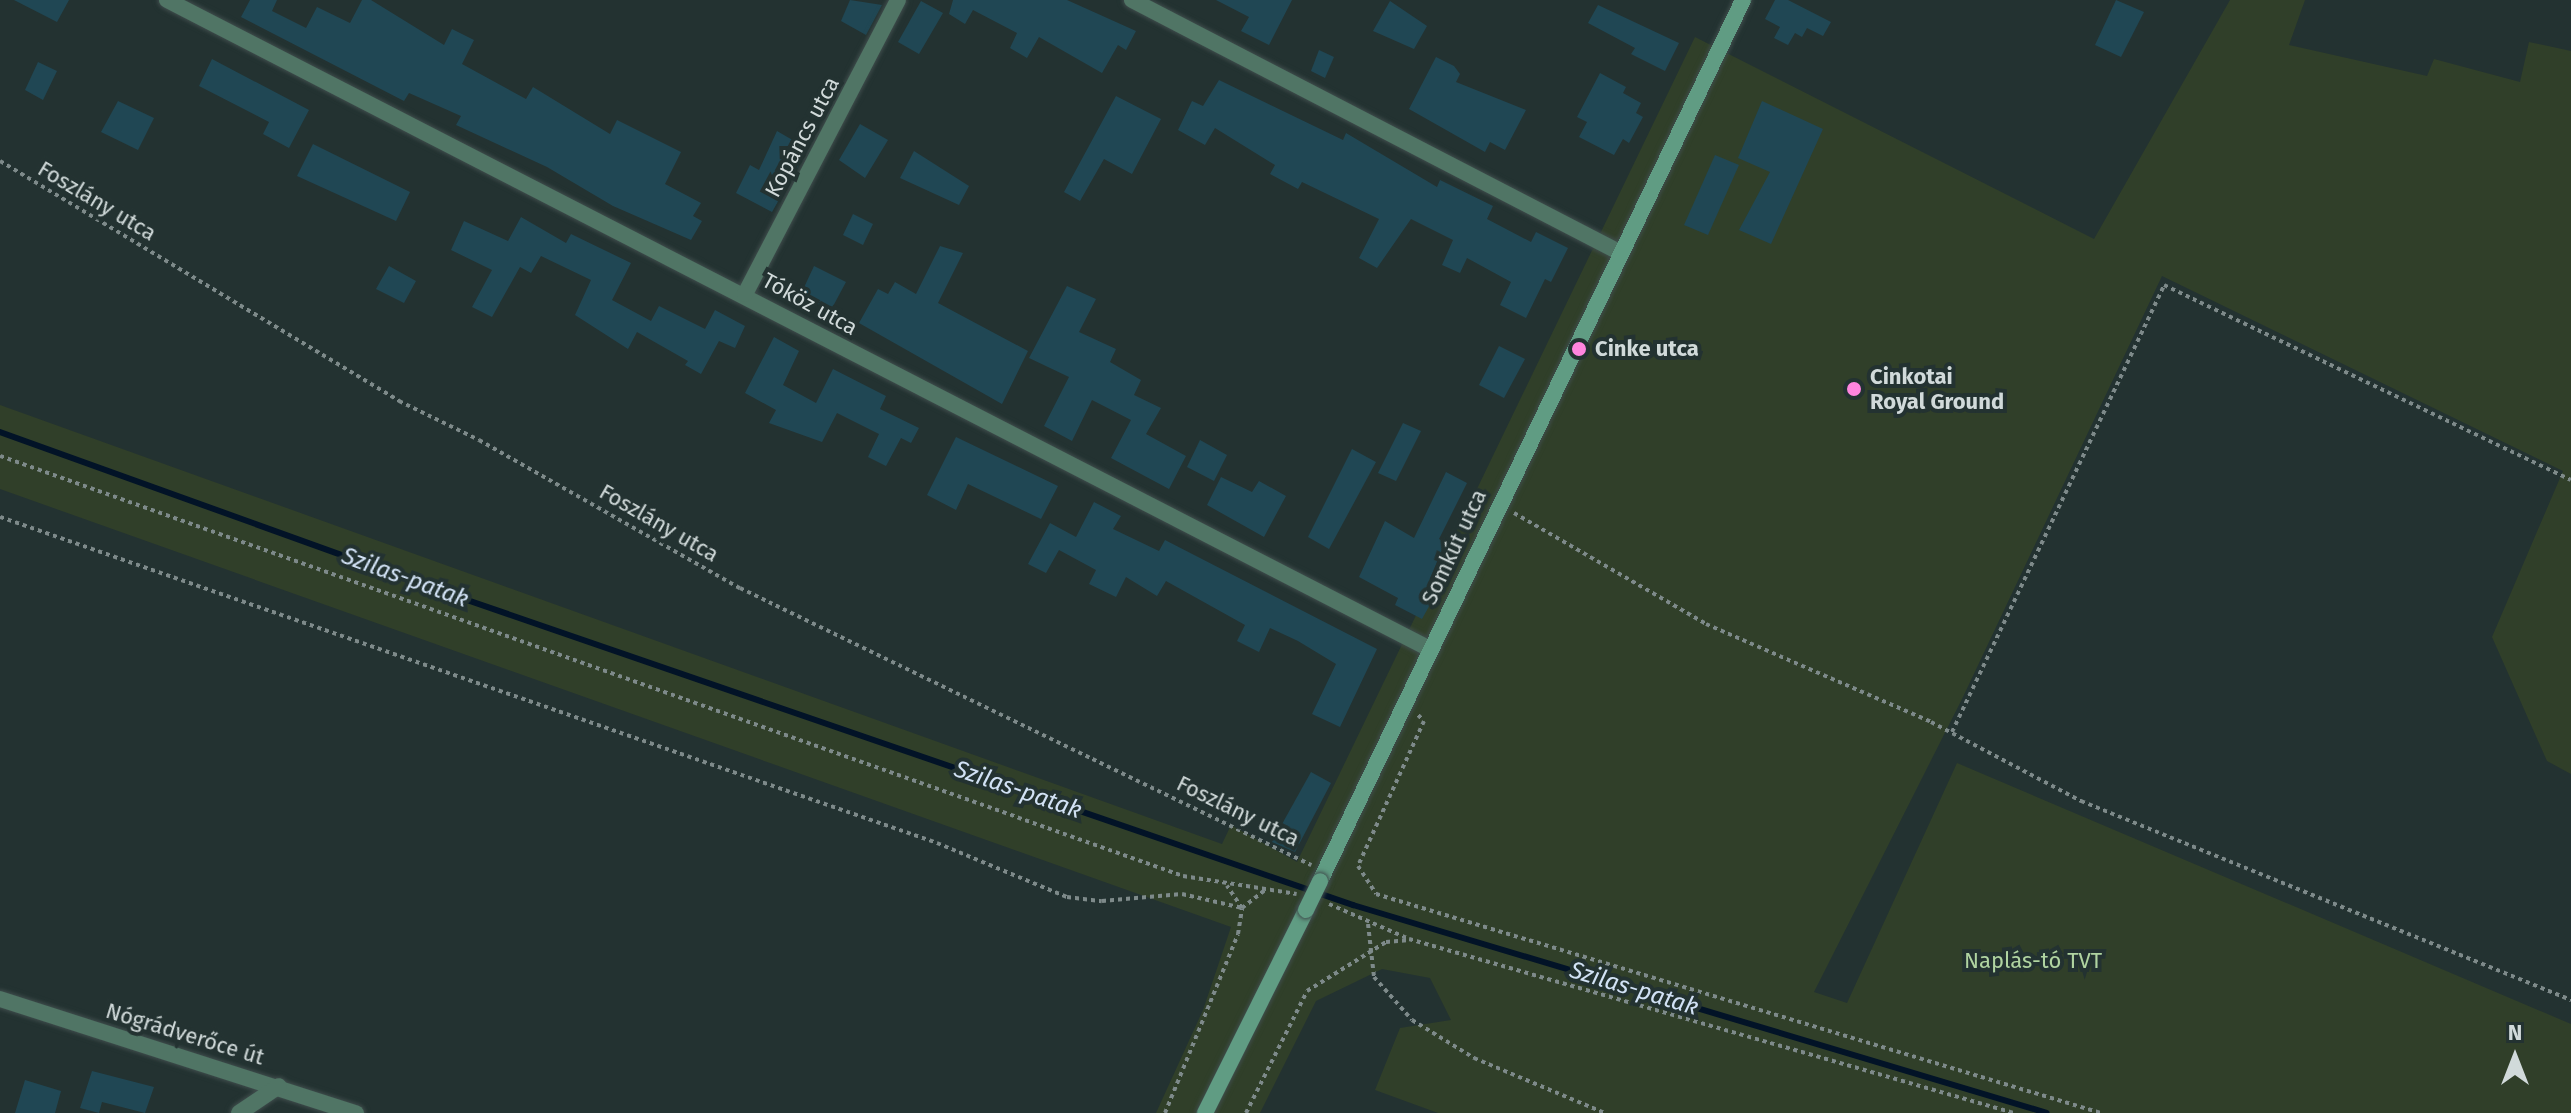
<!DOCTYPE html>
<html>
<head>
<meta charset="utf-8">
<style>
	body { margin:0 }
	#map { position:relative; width:2571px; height:1113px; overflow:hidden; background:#233231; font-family:"Fira Sans",sans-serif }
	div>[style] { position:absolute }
	.green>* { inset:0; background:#303f29 }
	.stream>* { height:6px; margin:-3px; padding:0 3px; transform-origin:3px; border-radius:3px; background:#021327 }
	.building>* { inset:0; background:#204754 }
	.path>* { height:4px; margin-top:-2px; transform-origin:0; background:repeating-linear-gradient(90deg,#7e8a8a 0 4px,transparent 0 8px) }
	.roads { filter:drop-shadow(0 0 2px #3f4d4c) drop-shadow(0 0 2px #3f4d4c) }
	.street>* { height:16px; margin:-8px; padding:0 8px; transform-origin:8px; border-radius:8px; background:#507565 }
	.secondary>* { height:16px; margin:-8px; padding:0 8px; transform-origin:8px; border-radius:8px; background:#609c83 }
	.bridges { filter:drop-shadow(0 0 2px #3f4d4c) drop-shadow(0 0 2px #3f4d4c) }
	.secondary-bridge>* { height:16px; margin:-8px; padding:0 8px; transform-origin:8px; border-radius:8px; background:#609c83 }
	.dots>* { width:22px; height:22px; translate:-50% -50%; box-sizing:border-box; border:4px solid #233231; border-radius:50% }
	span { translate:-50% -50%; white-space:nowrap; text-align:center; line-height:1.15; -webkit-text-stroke:8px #233231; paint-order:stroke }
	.street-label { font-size:22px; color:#d1dada }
	.poi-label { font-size:22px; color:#d1dada; font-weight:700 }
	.left { translate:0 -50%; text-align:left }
	.park-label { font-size:22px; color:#b0d4a1 }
	.water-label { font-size:24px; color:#d2e2f5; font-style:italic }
	.north { position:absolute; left:2475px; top:1017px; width:80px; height:80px; -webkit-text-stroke:6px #233231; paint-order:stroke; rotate:0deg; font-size:22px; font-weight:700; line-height:32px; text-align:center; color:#d1dada }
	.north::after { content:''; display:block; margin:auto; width:28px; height:36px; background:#d1dada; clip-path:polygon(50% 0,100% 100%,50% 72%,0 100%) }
</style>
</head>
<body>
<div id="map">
	<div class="green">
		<div style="clip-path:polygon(2230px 0,2305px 0,2289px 45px,2427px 76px,2434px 59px,2520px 82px,2529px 42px,2571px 51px,2571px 774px,2547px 761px,2492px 637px,2563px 471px,2162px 276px,1962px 699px,1814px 992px,1847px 1003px,1957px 763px,2571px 1024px,2571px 1113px,1438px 1113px,1375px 1090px,1400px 1028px,1451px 1020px,1430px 978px,1382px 969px,1316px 1001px,1260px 1113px,1156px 1113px,1203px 1010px,1231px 927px,0 489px,0 405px,1222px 844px,1231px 825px,1297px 862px,1695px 37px,2094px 239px)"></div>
	</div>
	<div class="stream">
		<div style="left:0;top:432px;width:466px;rotate:19.8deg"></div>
		<div style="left:438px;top:590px;width:968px;rotate:19deg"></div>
		<div style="left:1353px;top:905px;width:724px;rotate:16.68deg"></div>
	</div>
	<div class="building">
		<div style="clip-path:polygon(14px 0,69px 0,57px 22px)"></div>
		<div style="clip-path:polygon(250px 0,277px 0,272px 11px,306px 28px,317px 7px,350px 23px,362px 0,371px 0,444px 45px,452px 29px,474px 40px,462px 64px,526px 99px,533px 87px,610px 134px,617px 120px,681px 152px,665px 184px,701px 203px,693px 216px,702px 221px,691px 240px,613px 206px,547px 167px,456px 125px,461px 116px,409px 93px,404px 101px,241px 17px)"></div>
		<div style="clip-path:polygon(850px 0,882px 5px,866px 35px,841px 21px)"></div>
		<div style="clip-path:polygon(953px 0,1067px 0,1136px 31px,1126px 50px,1118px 45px,1102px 73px,1039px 37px,1027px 58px,1010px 48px,1017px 33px,973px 10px,965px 24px,949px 14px)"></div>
		<div style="clip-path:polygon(1216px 0,1292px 0,1269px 45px,1241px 31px,1249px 17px)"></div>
		<div style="clip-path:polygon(1775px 0,1788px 0,1831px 22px,1823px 36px,1807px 28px,1802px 37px,1795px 33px,1788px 45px,1774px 38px,1780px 27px,1765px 19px)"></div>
		<div style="clip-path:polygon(2116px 0,2144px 12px,2121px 57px,2095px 45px)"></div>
		<div style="clip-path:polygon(921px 1px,943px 13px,919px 54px,898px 42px)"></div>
		<div style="clip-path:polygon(1390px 1px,1427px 26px,1414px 49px,1373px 31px)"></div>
		<div style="clip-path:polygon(1598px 5px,1679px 43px,1665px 71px,1631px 54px,1635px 48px,1588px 23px)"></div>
		<div style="clip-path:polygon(1319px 50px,1334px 57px,1325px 78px,1311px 71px)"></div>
		<div style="clip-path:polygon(1436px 57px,1454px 66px,1460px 74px,1456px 82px,1526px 110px,1505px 150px,1490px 142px,1485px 152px,1409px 109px)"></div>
		<div style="clip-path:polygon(212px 59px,309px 110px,289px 148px,263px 134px,269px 122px,199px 86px)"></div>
		<div style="clip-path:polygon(38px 62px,57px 71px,43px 100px,25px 90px)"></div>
		<div style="clip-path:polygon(1600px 73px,1626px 87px,1623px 93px,1641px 103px,1636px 113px,1643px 117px,1629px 143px,1623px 139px,1614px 155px,1579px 137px,1587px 122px,1577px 117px)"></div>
		<div style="clip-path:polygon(1219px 80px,1343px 140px,1346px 133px,1437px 187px,1440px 180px,1493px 206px,1487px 219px,1531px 242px,1536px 232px,1568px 248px,1551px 282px,1545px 279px,1526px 318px,1500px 305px,1511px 282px,1467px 258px,1460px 273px,1442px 265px,1453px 240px,1411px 219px,1377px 268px,1359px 258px,1379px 219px,1302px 182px,1298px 189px,1270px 174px,1275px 165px,1215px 128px,1205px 145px,1178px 130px,1192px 101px,1203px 106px)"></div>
		<div style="clip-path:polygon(1116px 96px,1161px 119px,1132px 174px,1104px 159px,1080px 201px,1064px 192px)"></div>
		<div style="clip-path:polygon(118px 101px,154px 118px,138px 150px,101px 132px)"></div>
		<div style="clip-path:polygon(1762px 101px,1823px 129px,1771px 244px,1739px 230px,1770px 172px,1738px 158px)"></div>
		<div style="clip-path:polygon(860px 124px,888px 140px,865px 178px,839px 160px)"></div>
		<div style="clip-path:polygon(777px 131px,808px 149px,772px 212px,736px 193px,750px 165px,759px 170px)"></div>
		<div style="clip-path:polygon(313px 144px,410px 192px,396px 221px,297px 176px)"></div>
		<div style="clip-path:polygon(914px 151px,969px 186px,959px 205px,900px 178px)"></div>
		<div style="clip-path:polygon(1715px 155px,1739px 165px,1708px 235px,1684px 225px)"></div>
		<div style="clip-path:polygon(853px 214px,873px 224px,863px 245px,843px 235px)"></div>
		<div style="clip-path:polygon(521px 217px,566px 243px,571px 234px,631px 263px,612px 300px,651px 321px,659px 306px,705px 329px,715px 310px,745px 326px,735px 348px,719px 341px,701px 374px,685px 365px,688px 361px,637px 332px,628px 349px,575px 315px,591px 280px,541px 256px,531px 273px,520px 267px,492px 317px,472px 307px,492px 270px,451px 250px,464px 221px,508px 241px)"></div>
		<div style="clip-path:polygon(940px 246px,963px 253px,938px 303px,1028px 351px,1002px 404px,859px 323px,878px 289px,888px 294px,895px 282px,916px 294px)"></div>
		<div style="clip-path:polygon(389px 266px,416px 281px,404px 303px,376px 289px)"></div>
		<div style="clip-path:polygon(814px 266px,846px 282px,831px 310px,800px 296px)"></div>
		<div style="clip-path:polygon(1067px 286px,1096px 299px,1079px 332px,1116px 349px,1110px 362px,1141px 380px,1134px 395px,1161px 408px,1146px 434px,1186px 456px,1169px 489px,1111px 458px,1131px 420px,1092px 400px,1072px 441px,1044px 426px,1069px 377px,1029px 358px)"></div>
		<div style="clip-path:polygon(774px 337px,799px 351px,783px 385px,816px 403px,833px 369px,886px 396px,880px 409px,919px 428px,911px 443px,901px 438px,886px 466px,868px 457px,879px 434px,837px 413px,822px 442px,769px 423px,776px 410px,745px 393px)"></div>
		<div style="clip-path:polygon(1499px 346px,1525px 359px,1504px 398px,1479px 385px)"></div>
		<div style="clip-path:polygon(1403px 423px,1421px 431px,1396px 481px,1378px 473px)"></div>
		<div style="clip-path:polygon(956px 437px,1058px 486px,1041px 519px,968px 484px,956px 510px,927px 495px)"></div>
		<div style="clip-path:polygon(1200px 440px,1227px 455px,1214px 481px,1187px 467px)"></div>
		<div style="clip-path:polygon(1352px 449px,1376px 462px,1329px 549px,1308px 537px)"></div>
		<div style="clip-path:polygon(1446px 472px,1467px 483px,1439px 539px,1445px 542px,1423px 596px,1432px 601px,1422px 619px,1395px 605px,1398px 598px,1359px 577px,1385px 521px,1414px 538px)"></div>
		<div style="clip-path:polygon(1221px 477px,1252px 492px,1259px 481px,1286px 496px,1264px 537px,1207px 505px)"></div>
		<div style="clip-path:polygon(1094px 502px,1121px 516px,1113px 529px,1159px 551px,1165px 540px,1377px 649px,1340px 727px,1312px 714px,1336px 664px,1298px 641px,1270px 628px,1259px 652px,1237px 641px,1245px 625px,1166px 581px,1157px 596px,1126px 577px,1116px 597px,1089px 584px,1096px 570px,1059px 550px,1046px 573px,1028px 564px,1050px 523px,1076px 537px)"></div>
		<div style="clip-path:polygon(1311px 772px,1331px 783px,1295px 852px,1272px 842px)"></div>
		<div style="clip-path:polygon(92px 1071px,154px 1087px,145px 1113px,102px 1102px,99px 1113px,80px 1108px)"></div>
		<div style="clip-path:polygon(25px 1080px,61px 1091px,55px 1113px,15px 1113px)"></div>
	</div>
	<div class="path">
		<div style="left:0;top:161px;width:466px;rotate:31deg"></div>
		<div style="left:399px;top:401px;width:89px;rotate:26deg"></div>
		<div style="left:479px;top:440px;width:300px;rotate:29.6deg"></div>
		<div style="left:740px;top:588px;width:635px;rotate:25.88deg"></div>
		<div style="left:0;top:456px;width:1255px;rotate:19.55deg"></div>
		<div style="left:1183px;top:876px;width:115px;rotate:9deg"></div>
		<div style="left:1514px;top:513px;width:222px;rotate:30deg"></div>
		<div style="left:1706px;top:624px;width:245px;rotate:23.5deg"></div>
		<div style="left:1931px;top:722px;width:170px;rotate:27.8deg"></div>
		<div style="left:2081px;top:801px;width:529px;rotate:22.1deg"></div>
		<div style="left:0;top:517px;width:992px;rotate:19.18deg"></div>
		<div style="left:937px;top:843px;width:141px;rotate:22.6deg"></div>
		<div style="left:1067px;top:897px;width:35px;rotate:7deg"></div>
		<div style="left:1102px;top:901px;width:80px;rotate:-5deg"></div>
		<div style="left:1182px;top:894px;width:62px;rotate:13.1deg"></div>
		<div style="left:1418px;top:715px;width:8px;rotate:45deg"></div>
		<div style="left:1424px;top:721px;width:159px;rotate:114.5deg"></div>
		<div style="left:1358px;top:866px;width:33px;rotate:57deg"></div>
		<div style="left:1376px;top:894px;width:757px;rotate:16.81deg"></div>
		<div style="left:1952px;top:732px;width:495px;rotate:-64.6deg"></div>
		<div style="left:2164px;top:285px;width:451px;rotate:25.6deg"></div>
		<div style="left:1329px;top:904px;width:87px;rotate:23.6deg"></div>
		<div style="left:1409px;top:939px;width:630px;rotate:16.05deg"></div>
		<div style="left:1242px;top:908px;width:29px;rotate:-38deg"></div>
		<div style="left:1368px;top:924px;width:53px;rotate:83.5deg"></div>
		<div style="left:1374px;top:977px;width:57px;rotate:48.5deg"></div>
		<div style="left:1412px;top:1020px;width:73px;rotate:31.5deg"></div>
		<div style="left:1474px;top:1058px;width:142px;rotate:22.8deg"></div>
		<div style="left:1165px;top:1113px;width:193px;rotate:-67.8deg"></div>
		<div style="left:1238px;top:934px;width:26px;rotate:-81deg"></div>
		<div style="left:1242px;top:908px;width:27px;rotate:-124deg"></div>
		<div style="left:1246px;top:1113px;width:136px;rotate:-63.4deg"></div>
		<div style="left:1307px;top:991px;width:93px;rotate:-31.8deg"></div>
		<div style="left:1386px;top:942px;width:21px;rotate:-5deg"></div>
	</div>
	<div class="roads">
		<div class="street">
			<div style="left:167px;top:0;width:1420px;rotate:27.2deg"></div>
			<div style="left:1132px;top:0;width:548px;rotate:27.36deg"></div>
			<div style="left:745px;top:294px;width:331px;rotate:-62.5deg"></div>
			<div style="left:0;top:999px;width:374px;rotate:17.8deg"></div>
			<div style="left:239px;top:1113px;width:48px;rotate:-34deg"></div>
		</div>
		<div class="secondary">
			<div style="left:1320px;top:881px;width:977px;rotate:-64.35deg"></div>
			<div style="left:1205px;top:1113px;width:227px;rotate:-63.5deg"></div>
		</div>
	</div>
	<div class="bridges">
		<div class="secondary-bridge">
			<div style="left:1306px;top:910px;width:32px;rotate:-64deg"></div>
		</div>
	</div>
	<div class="dots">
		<div style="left:1579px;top:349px;background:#ff85de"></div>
		<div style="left:1854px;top:389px;background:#ff85de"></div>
	</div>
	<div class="street-label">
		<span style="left:802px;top:137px;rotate:-62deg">Kopáncs utca</span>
		<span style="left:97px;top:201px;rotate:31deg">Foszlány utca</span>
		<span style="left:810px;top:304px;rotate:29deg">Tóköz utca</span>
		<span style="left:659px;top:523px;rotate:30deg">Foszlány utca</span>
		<span style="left:1454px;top:547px;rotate:-65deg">Somkút utca</span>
		<span style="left:1238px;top:811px;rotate:26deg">Foszlány utca</span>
		<span style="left:185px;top:1034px;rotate:17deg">Nógrádverőce út</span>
	</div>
	<div class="poi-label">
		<span class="left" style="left:1595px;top:349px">Cinke utca</span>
		<span class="left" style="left:1870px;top:389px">Cinkotai<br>Royal Ground</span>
	</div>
	<div class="park-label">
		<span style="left:2033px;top:961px">Naplás-tó TVT</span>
	</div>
	<div class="water-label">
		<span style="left:405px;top:578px;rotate:20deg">Szilas-patak</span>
		<span style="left:1018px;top:790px;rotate:19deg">Szilas-patak</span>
		<span style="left:1634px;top:989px;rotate:17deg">Szilas-patak</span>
	</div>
	<div class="north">N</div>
</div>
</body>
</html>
